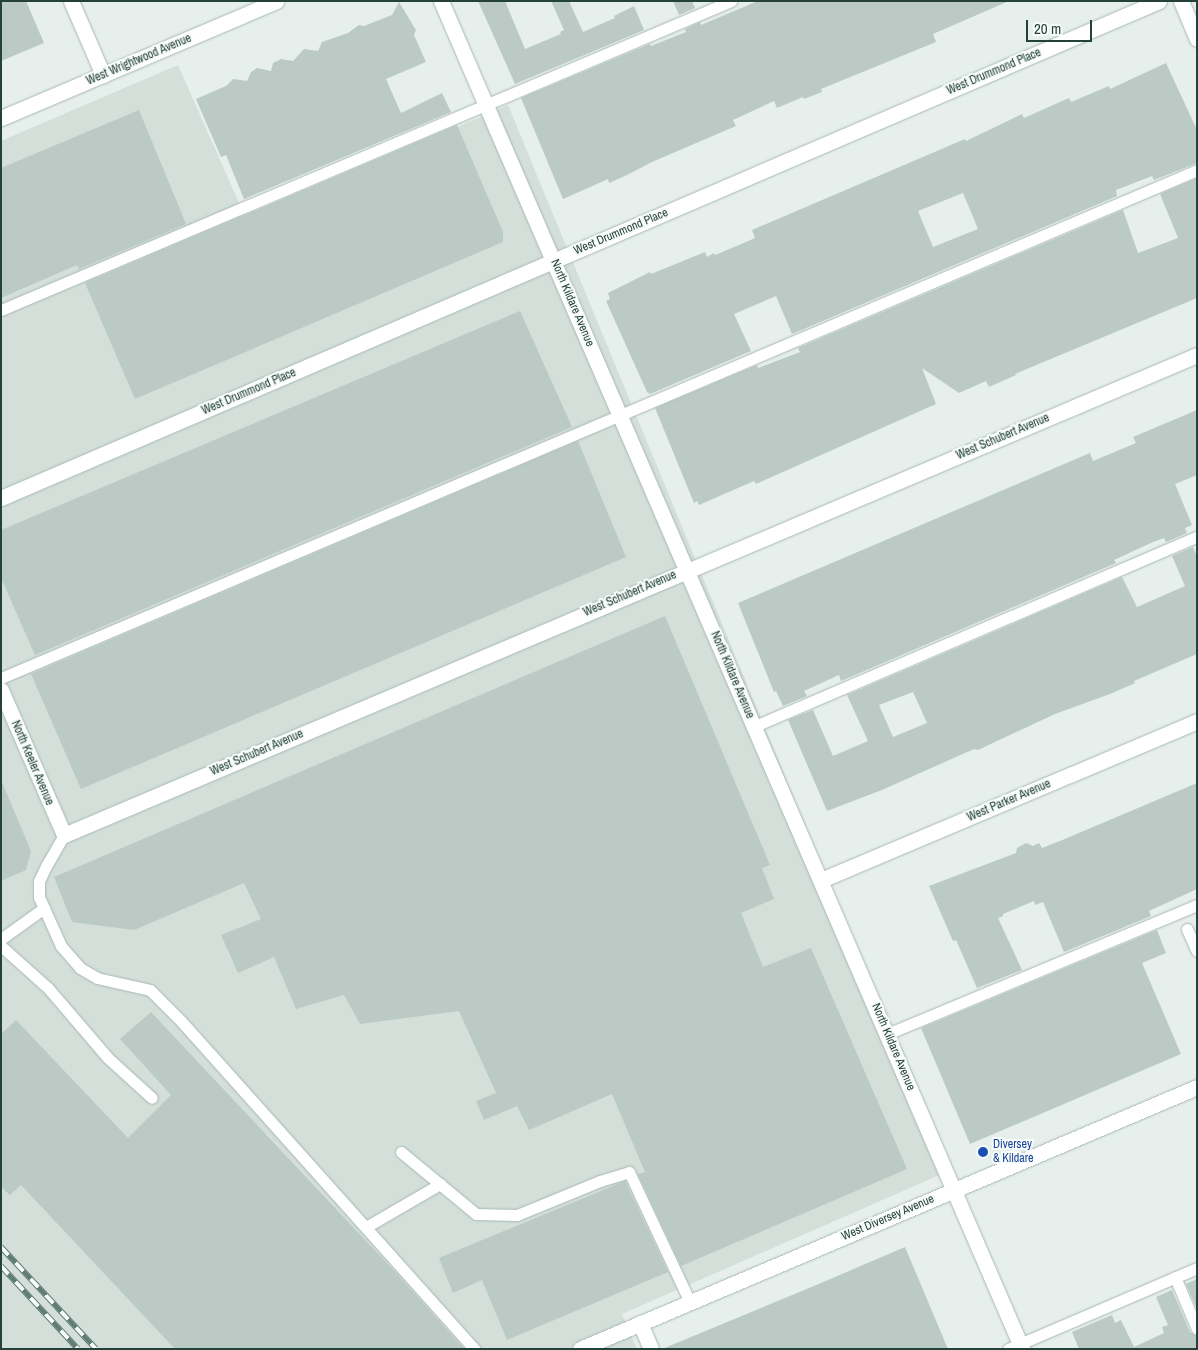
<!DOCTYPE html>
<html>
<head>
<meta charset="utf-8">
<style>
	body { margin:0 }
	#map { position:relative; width:1198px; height:1350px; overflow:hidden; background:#e6efeb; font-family:"Archivo Narrow",sans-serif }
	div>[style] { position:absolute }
	.built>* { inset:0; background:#d4dfda }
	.building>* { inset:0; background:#bbcac4 }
	.roads { filter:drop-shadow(0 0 1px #a8b8b2) drop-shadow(0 0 1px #a8b8b2) }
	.service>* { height:11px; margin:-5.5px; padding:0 5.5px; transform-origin:5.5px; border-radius:5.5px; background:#fff }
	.minor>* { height:15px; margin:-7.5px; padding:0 7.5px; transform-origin:7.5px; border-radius:7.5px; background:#fff }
	.tertiary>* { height:15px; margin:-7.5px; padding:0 7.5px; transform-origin:7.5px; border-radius:7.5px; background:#fff }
	.secondary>* { height:15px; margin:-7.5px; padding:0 7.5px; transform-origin:7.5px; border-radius:7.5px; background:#fff }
	.rail>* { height:5.5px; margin-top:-2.75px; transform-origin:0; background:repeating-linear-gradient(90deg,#f7fbf9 0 11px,#5f7d75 0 22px); box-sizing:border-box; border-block:1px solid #5f7d75 }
	.dots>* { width:14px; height:14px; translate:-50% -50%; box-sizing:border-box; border:2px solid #f7fbf9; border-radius:50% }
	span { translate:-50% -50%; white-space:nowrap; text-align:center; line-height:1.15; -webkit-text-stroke:4px #f7fbf9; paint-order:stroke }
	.street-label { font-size:12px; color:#24423a }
	.transit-label { font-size:12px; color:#164399 }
	.left { translate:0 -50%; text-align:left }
	.frame { position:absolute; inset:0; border:2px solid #24423a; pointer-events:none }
	.scale { position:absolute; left:1026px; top:20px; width:66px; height:22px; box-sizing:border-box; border:2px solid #24423a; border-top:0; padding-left:6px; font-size:15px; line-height:18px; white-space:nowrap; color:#24423a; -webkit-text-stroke:4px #f7fbf9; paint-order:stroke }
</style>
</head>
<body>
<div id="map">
	<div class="built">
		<div style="clip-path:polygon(178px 65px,246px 219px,508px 105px,886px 1021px,951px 1170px,622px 1314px,637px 1349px,1px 1349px,1px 141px)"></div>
	</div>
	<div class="building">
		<div style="clip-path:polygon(1px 1px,26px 1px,44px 43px,1px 61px)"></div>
		<div style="clip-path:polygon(478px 1px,505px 1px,525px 49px,561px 34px,560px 32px,564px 30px,551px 1px,569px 1px,583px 32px,615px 18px,614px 16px,634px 6px,644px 30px,515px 84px)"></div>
		<div style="clip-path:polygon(673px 1px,692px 1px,695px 8px,679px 15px)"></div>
		<div style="clip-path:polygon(758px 1px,1009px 1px,933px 34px,936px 42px,821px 89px,822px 92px,804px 99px,803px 97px,777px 108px,774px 101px,733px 120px,736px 126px,652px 162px,627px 175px,609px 183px,608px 179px,563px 199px,521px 98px,650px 44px,651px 46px,686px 32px,685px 29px,700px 22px,701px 25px)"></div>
		<div style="clip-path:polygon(399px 2px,416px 30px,414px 35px,426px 62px,386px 79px,401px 113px,442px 93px,451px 112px,244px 199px,226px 155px,221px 157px,196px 99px,226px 86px,233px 79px,247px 81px,251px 72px,257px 68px,271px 71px,273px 63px,281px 59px,293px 61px,304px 49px,318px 51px,322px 42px,348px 33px,359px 25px,364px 26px,392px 15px)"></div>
		<div style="clip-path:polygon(evenodd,1166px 63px,1197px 130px,1197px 163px,1154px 180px,1152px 176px,1116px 190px,1117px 196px,792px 334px,776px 296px,734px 314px,751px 351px,650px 394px,647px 392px,606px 301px,610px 299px,608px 293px,650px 272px,651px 274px,705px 252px,707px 257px,714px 253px,715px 255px,739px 245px,755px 238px,752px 230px,965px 139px,966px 141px,1022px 114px,1024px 118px,1069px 98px,1071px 102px,1109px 86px,1110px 89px,1166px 63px,963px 193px,978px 229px,933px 247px,918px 211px,963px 193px)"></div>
		<div style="clip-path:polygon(139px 110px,186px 224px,79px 269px,77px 265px,1px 298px,1px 168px)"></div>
		<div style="clip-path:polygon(457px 125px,503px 232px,503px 242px,135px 399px,85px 283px)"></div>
		<div style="clip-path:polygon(1197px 178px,1197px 298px,1015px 374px,1016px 375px,989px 387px,986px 381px,959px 393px,922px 368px,936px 404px,756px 484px,754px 481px,699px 505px,697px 501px,694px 503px,655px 408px,757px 365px,758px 368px,800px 352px,798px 348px,1123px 210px,1138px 253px,1178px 238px,1160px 194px)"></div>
		<div style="clip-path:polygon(520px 311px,572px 427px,35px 655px,1px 578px,1px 530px)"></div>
		<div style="clip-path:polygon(1197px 410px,1197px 475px,1175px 484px,1192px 525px,1185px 528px,1187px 533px,1166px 542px,1164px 538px,1153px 542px,1114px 560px,1116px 563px,841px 681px,839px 675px,804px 691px,807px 696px,783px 706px,776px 691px,774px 692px,738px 603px,1090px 453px,1093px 461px,1136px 443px,1133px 437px)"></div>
		<div style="clip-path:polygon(578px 441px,626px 557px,81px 789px,31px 674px)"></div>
		<div style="clip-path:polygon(evenodd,1193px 547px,1197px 557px,1197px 654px,1134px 681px,1135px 683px,1110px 694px,1055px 714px,978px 750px,974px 749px,882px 790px,827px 811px,788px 720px,813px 710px,833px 756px,868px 741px,847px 695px,1122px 577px,1137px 607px,1185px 586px,1172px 556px,1193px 547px,913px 692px,927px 723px,893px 737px,879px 705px,913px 692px)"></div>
		<div style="clip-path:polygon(665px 616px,770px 865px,762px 868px,774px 899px,741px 913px,763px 967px,811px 948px,907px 1169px,681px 1266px,638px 1174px,645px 1172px,612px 1094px,529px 1130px,517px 1106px,484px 1120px,476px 1101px,496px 1093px,459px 1011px,360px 1024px,344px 995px,296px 1009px,274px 957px,238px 973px,221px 935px,261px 919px,244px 883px,134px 930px,72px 922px,54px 877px)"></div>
		<div style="clip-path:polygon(1px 780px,31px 851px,26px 870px,1px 881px)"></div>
		<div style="clip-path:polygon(1197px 783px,1197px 889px,1149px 911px,1151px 916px,1064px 952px,1043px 902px,1035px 905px,1034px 901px,1003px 914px,1003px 916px,998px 918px,1022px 970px,977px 988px,956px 940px,953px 941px,929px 886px,1016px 853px,1017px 848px,1026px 843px,1033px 846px,1039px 843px,1042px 848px,1060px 841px)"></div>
		<div style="clip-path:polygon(1157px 930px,1166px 953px,1142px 963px,1181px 1054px,970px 1144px,921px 1028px)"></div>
		<div style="clip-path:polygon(151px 1012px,397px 1274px,464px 1349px,175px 1349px,21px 1185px,10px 1195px,1px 1187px,1px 1034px,16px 1020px,128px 1138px,171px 1095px,120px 1039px)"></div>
		<div style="clip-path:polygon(625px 1181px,668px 1272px,507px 1340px,482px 1280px,453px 1293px,439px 1258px)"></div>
		<div style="clip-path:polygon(905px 1247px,948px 1349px,662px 1349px,814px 1286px)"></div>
		<div style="clip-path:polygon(1197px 1279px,1197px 1309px,1186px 1284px)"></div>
		<div style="clip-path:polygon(1172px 1290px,1190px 1332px,1197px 1336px,1197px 1349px,1079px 1349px,1072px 1332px,1112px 1315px,1115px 1323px,1121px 1320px,1134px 1347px,1164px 1333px,1162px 1327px,1168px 1325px,1156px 1297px)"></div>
	</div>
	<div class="roads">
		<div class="service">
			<div style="left:1px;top:310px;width:793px;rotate:-22.94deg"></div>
			<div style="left:1px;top:678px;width:1299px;rotate:-23.01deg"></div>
			<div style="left:755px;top:726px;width:481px;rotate:-23.2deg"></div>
			<div style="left:64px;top:835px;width:36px;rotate:120deg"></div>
			<div style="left:46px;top:866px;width:17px;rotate:115deg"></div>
			<div style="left:39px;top:881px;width:16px;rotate:90deg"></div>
			<div style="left:39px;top:897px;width:54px;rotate:65.8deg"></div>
			<div style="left:61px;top:946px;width:29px;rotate:49deg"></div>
			<div style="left:80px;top:968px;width:20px;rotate:30deg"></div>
			<div style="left:97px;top:978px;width:54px;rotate:12.8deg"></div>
			<div style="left:150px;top:990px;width:44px;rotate:45deg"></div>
			<div style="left:181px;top:1021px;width:440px;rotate:48.2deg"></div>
			<div style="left:1187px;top:929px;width:24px;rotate:66deg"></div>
			<div style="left:1px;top:939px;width:53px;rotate:-35.8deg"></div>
			<div style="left:1px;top:946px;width:63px;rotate:41.8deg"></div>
			<div style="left:48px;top:988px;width:92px;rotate:49.4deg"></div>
			<div style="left:108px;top:1058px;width:59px;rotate:42.3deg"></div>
			<div style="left:887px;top:1034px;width:336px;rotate:-22.6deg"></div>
			<div style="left:401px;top:1152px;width:97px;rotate:39.6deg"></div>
			<div style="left:476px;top:1214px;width:41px;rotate:1.4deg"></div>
			<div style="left:517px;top:1215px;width:90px;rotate:-22.3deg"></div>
			<div style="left:600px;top:1181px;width:30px;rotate:-17deg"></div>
			<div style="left:629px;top:1172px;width:144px;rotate:64.9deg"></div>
			<div style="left:366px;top:1227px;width:86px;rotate:-30.2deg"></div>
			<div style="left:1175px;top:1277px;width:56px;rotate:67.1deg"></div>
			<div style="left:1008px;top:1349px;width:206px;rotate:-23.2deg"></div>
		</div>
		<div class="minor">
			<div style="left:71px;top:1px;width:81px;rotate:66.6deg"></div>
			<div style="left:441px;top:1px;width:1468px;rotate:66.68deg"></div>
			<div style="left:1px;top:498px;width:1260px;rotate:-23.23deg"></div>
			<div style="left:1px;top:690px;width:158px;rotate:66.5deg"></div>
			<div style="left:64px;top:835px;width:1230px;rotate:-22.96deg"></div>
			<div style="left:821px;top:880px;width:408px;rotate:-22.9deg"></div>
			<div style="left:640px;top:1323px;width:28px;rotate:67deg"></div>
		</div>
		<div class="tertiary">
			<div style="left:1181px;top:1px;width:41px;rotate:67.2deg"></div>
			<div style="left:1px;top:118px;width:299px;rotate:-23deg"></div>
		</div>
		<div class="secondary">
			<div style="left:580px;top:1349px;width:670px;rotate:-23.01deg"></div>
		</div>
	</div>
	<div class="rail">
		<div style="left:1px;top:1247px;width:139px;rotate:47deg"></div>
		<div style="left:1px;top:1266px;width:113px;rotate:47.1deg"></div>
	</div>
	<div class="dots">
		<div style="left:983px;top:1152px;background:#1a4fb4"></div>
	</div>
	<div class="street-label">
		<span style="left:139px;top:60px;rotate:-23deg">West Wrightwood Avenue</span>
		<span style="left:994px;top:72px;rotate:-23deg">West Drummond Place</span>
		<span style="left:621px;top:232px;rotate:-23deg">West Drummond Place</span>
		<span style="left:572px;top:303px;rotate:67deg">North Kildare Avenue</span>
		<span style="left:249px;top:392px;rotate:-23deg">West Drummond Place</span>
		<span style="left:1003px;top:437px;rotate:-23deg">West Schubert Avenue</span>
		<span style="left:630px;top:594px;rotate:-23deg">West Schubert Avenue</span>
		<span style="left:732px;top:675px;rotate:67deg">North Kildare Avenue</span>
		<span style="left:257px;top:753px;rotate:-23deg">West Schubert Avenue</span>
		<span style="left:32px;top:763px;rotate:67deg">North Keeler Avenue</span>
		<span style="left:1009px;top:801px;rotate:-23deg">West Parker Avenue</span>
		<span style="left:893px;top:1047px;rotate:67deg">North Kildare Avenue</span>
		<span style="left:888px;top:1218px;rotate:-23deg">West Diversey Avenue</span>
	</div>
	<div class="transit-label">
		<span class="left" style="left:993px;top:1152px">Diversey<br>&amp; Kildare</span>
	</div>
	<div class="frame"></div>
	<div class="scale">20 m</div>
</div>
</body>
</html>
